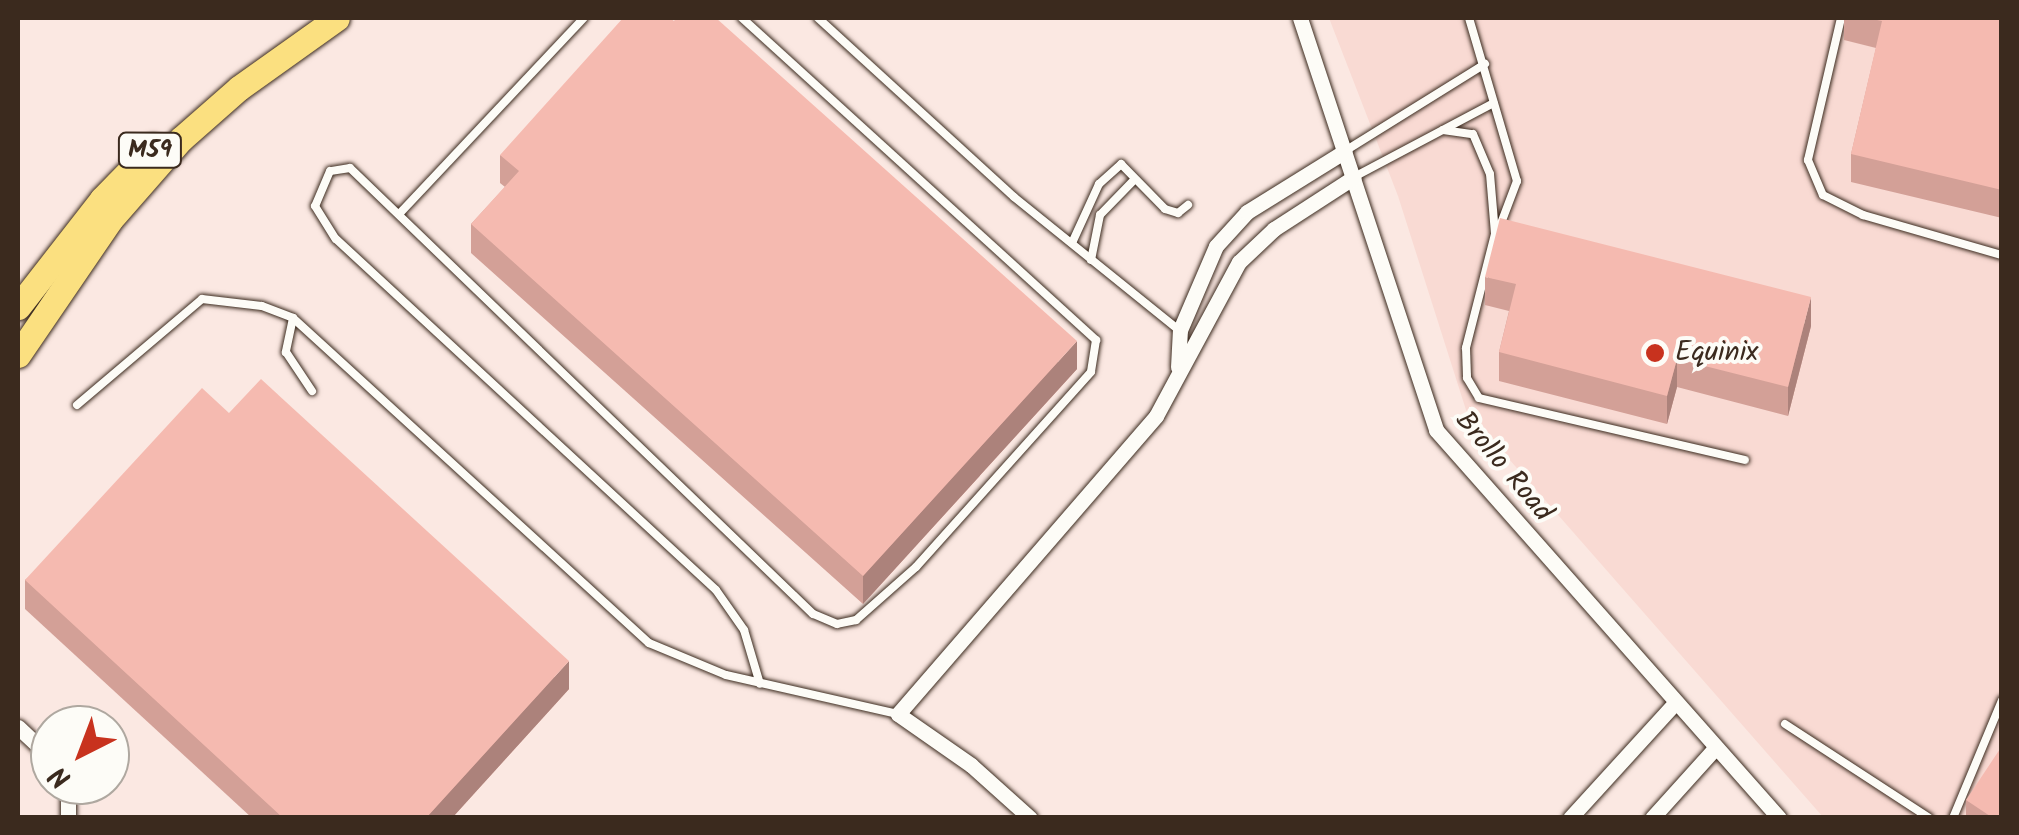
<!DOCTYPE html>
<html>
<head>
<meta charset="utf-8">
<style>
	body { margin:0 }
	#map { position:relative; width:2019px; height:835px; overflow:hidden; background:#fbe8e2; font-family:Kalam,sans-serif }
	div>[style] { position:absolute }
	.built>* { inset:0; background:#f9dad3 }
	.roads { filter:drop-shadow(0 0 2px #3b2a1e) drop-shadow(0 0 2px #3b2a1e) }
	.service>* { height:8px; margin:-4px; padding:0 4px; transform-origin:4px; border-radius:4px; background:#fdfcf7 }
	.minor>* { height:15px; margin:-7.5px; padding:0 7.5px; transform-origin:7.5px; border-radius:7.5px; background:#fdfcf7 }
	.primary>* { height:25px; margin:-12.5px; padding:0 12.5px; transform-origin:12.5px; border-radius:12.5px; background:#fbe080 }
	.wall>* { inset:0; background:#d3a097 }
	.shaded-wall>* { inset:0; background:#ac827b }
	.building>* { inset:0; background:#f5bab0 }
	.dots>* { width:28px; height:28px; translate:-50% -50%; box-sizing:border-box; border:5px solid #fdfcf7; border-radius:50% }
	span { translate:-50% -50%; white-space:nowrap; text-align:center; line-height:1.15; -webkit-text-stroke:8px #fdfcf7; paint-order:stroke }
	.shield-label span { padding:2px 8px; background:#fdfcf7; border:2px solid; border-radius:8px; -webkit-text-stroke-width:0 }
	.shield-label { font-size:25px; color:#3b2a1e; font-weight:700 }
	.poi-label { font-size:28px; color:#3b2a1e }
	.left { translate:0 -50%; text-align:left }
	.street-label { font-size:28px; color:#3b2a1e }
	.frame { position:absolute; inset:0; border:20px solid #3b2a1e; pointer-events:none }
	.north { position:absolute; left:30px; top:705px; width:100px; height:100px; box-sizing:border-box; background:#fdfcf7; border:2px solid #afa8a0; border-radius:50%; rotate:222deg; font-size:28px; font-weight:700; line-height:40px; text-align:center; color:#3b2a1e }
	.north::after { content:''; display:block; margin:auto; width:35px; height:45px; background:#c8321e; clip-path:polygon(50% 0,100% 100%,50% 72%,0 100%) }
</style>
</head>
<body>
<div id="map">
	<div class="built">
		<div style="clip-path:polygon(1329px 18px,2001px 18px,2001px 817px,1823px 817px,1466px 410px,1398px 196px)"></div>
	</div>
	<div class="roads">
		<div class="service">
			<div style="left:742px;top:18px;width:479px;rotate:42.3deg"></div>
			<div style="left:1096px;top:340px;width:32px;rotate:99deg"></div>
			<div style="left:1091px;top:372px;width:262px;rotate:131.9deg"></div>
			<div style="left:916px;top:567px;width:80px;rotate:138.5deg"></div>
			<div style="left:856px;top:620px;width:19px;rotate:168deg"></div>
			<div style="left:837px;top:624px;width:26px;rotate:-157deg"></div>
			<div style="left:813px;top:614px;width:643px;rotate:-136.07deg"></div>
			<div style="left:350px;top:168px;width:20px;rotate:171deg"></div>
			<div style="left:330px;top:171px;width:38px;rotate:113deg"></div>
			<div style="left:315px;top:206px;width:39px;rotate:58deg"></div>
			<div style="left:336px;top:239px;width:517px;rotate:42.73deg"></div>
			<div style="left:716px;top:590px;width:49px;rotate:55deg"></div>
			<div style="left:744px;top:630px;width:56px;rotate:73.5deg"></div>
			<div style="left:818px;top:18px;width:265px;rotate:42.4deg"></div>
			<div style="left:1014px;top:197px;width:212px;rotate:38.9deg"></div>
			<div style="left:1469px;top:18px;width:170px;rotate:73.6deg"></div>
			<div style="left:1517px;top:181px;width:48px;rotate:110.7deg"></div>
			<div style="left:1841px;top:18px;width:146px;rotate:103.1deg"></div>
			<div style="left:1808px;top:160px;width:38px;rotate:67deg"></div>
			<div style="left:1823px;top:195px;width:45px;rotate:26.6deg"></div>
			<div style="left:1863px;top:215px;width:145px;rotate:16.1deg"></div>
			<div style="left:1443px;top:130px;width:30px;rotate:8deg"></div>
			<div style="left:1473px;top:134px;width:43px;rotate:67deg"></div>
			<div style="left:1490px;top:174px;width:60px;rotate:85.2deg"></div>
			<div style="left:1495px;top:234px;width:118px;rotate:104.3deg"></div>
			<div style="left:1466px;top:348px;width:30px;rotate:88deg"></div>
			<div style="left:1467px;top:378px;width:23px;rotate:59deg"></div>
			<div style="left:1479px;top:398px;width:273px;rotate:13.1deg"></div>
			<div style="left:1345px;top:151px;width:165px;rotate:-31.9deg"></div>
			<div style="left:1354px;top:177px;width:158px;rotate:-27.9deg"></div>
			<div style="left:400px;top:213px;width:268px;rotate:-46.7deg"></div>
			<div style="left:1072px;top:243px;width:65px;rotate:-65.4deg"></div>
			<div style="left:1099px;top:184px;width:30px;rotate:-42deg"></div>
			<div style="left:1121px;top:164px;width:63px;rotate:45.6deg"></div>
			<div style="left:1165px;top:209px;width:14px;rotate:17deg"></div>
			<div style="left:1178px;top:213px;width:13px;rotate:-39deg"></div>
			<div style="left:1091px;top:260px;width:46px;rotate:-78.7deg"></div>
			<div style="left:1100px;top:215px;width:50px;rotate:-45.8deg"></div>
			<div style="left:293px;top:318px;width:482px;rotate:42.4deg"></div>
			<div style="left:649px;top:643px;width:83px;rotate:22.6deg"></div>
			<div style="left:726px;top:675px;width:176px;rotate:12.8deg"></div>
			<div style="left:77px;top:405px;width:164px;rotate:-40.3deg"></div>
			<div style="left:202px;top:299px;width:60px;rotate:6.7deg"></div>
			<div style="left:262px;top:306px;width:33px;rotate:21deg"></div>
			<div style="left:293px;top:318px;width:35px;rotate:102deg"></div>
			<div style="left:286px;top:352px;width:47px;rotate:56.3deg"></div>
			<div style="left:1785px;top:724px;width:172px;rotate:33.1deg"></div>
			<div style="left:1953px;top:818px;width:128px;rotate:-67.4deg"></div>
		</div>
		<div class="minor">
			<div style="left:1300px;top:18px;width:434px;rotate:71.7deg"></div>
			<div style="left:1436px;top:430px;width:518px;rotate:48.52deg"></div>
			<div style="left:1178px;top:367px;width:37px;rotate:-87deg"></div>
			<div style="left:1180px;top:330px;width:91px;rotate:-66.8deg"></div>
			<div style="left:1216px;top:246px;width:46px;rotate:-47.6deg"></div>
			<div style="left:1247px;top:212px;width:115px;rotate:-31.9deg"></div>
			<div style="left:18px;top:727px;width:44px;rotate:43.2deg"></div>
			<div style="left:68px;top:785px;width:33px;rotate:90deg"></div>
			<div style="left:1030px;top:818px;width:79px;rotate:-138.1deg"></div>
			<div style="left:971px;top:765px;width:89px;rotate:-145.1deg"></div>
			<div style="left:898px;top:714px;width:394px;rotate:-49.1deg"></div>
			<div style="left:1156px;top:416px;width:175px;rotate:-61.7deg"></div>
			<div style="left:1239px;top:262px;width:48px;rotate:-43.3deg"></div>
			<div style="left:1274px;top:229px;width:95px;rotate:-33deg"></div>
			<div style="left:1570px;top:818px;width:157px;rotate:-47.6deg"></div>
			<div style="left:1652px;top:818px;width:94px;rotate:-48deg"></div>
		</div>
		<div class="primary">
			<div style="left:18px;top:307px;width:137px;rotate:-52.1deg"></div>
			<div style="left:102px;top:199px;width:73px;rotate:-45.6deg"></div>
			<div style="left:18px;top:355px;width:163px;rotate:-55.7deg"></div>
			<div style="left:110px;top:220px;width:108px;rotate:-48.8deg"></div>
			<div style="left:181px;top:139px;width:77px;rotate:-41.3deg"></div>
			<div style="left:239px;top:88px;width:120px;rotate:-35.5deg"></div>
		</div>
	</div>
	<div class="wall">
		<div style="clip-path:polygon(1844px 18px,2002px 18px,2002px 218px,1851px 182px,1851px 154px,1876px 48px,1844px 40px)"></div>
		<div style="clip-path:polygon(500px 155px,1077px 369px,863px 604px,471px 253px,471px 224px,505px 187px,500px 183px)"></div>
		<div style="clip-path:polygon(1485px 277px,1811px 326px,1788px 416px,1677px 387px,1667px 424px,1499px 381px,1499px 352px,1509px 311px,1485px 305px)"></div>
		<div style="clip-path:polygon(229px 413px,569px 689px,452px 818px,252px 818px,25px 609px,25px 580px)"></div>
		<div style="clip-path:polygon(1966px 800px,2002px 818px,1966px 818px)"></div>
	</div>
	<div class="shaded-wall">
		<div style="clip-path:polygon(1811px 297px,1811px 326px,1788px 416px,1788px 387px)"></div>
		<div style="clip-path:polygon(1077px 341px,1077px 369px,863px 604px,863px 576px)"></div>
		<div style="clip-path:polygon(1677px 359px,1677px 387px,1667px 424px,1667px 396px)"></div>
		<div style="clip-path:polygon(569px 661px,569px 689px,452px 818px,426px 818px)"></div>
	</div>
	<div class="building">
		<div style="clip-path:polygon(623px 18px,670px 18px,674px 21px,676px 18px,716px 18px,1077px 341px,863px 576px,471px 224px,519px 171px,500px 155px)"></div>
		<div style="clip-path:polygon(1867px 18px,2002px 18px,2002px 190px,1851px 154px,1882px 21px)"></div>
		<div style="clip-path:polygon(1500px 218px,1811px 297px,1788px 387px,1677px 359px,1667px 396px,1499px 352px,1516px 284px,1485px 277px)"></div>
		<div style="clip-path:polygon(261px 379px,569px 661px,426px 818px,283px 818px,25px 580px,202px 388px,229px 413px)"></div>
		<div style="clip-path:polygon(2002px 746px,2002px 818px,1993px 818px,1966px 800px)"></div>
	</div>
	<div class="dots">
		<div style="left:1655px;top:353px;background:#c8321e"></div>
	</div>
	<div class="shield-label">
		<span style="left:150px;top:150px">M59</span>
	</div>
	<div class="poi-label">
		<span class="left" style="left:1675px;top:353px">Equinix</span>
	</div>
	<div class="street-label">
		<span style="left:1503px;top:467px;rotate:50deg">Brollo Road</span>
	</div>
	<div class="frame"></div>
	<div class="north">N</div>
</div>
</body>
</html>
